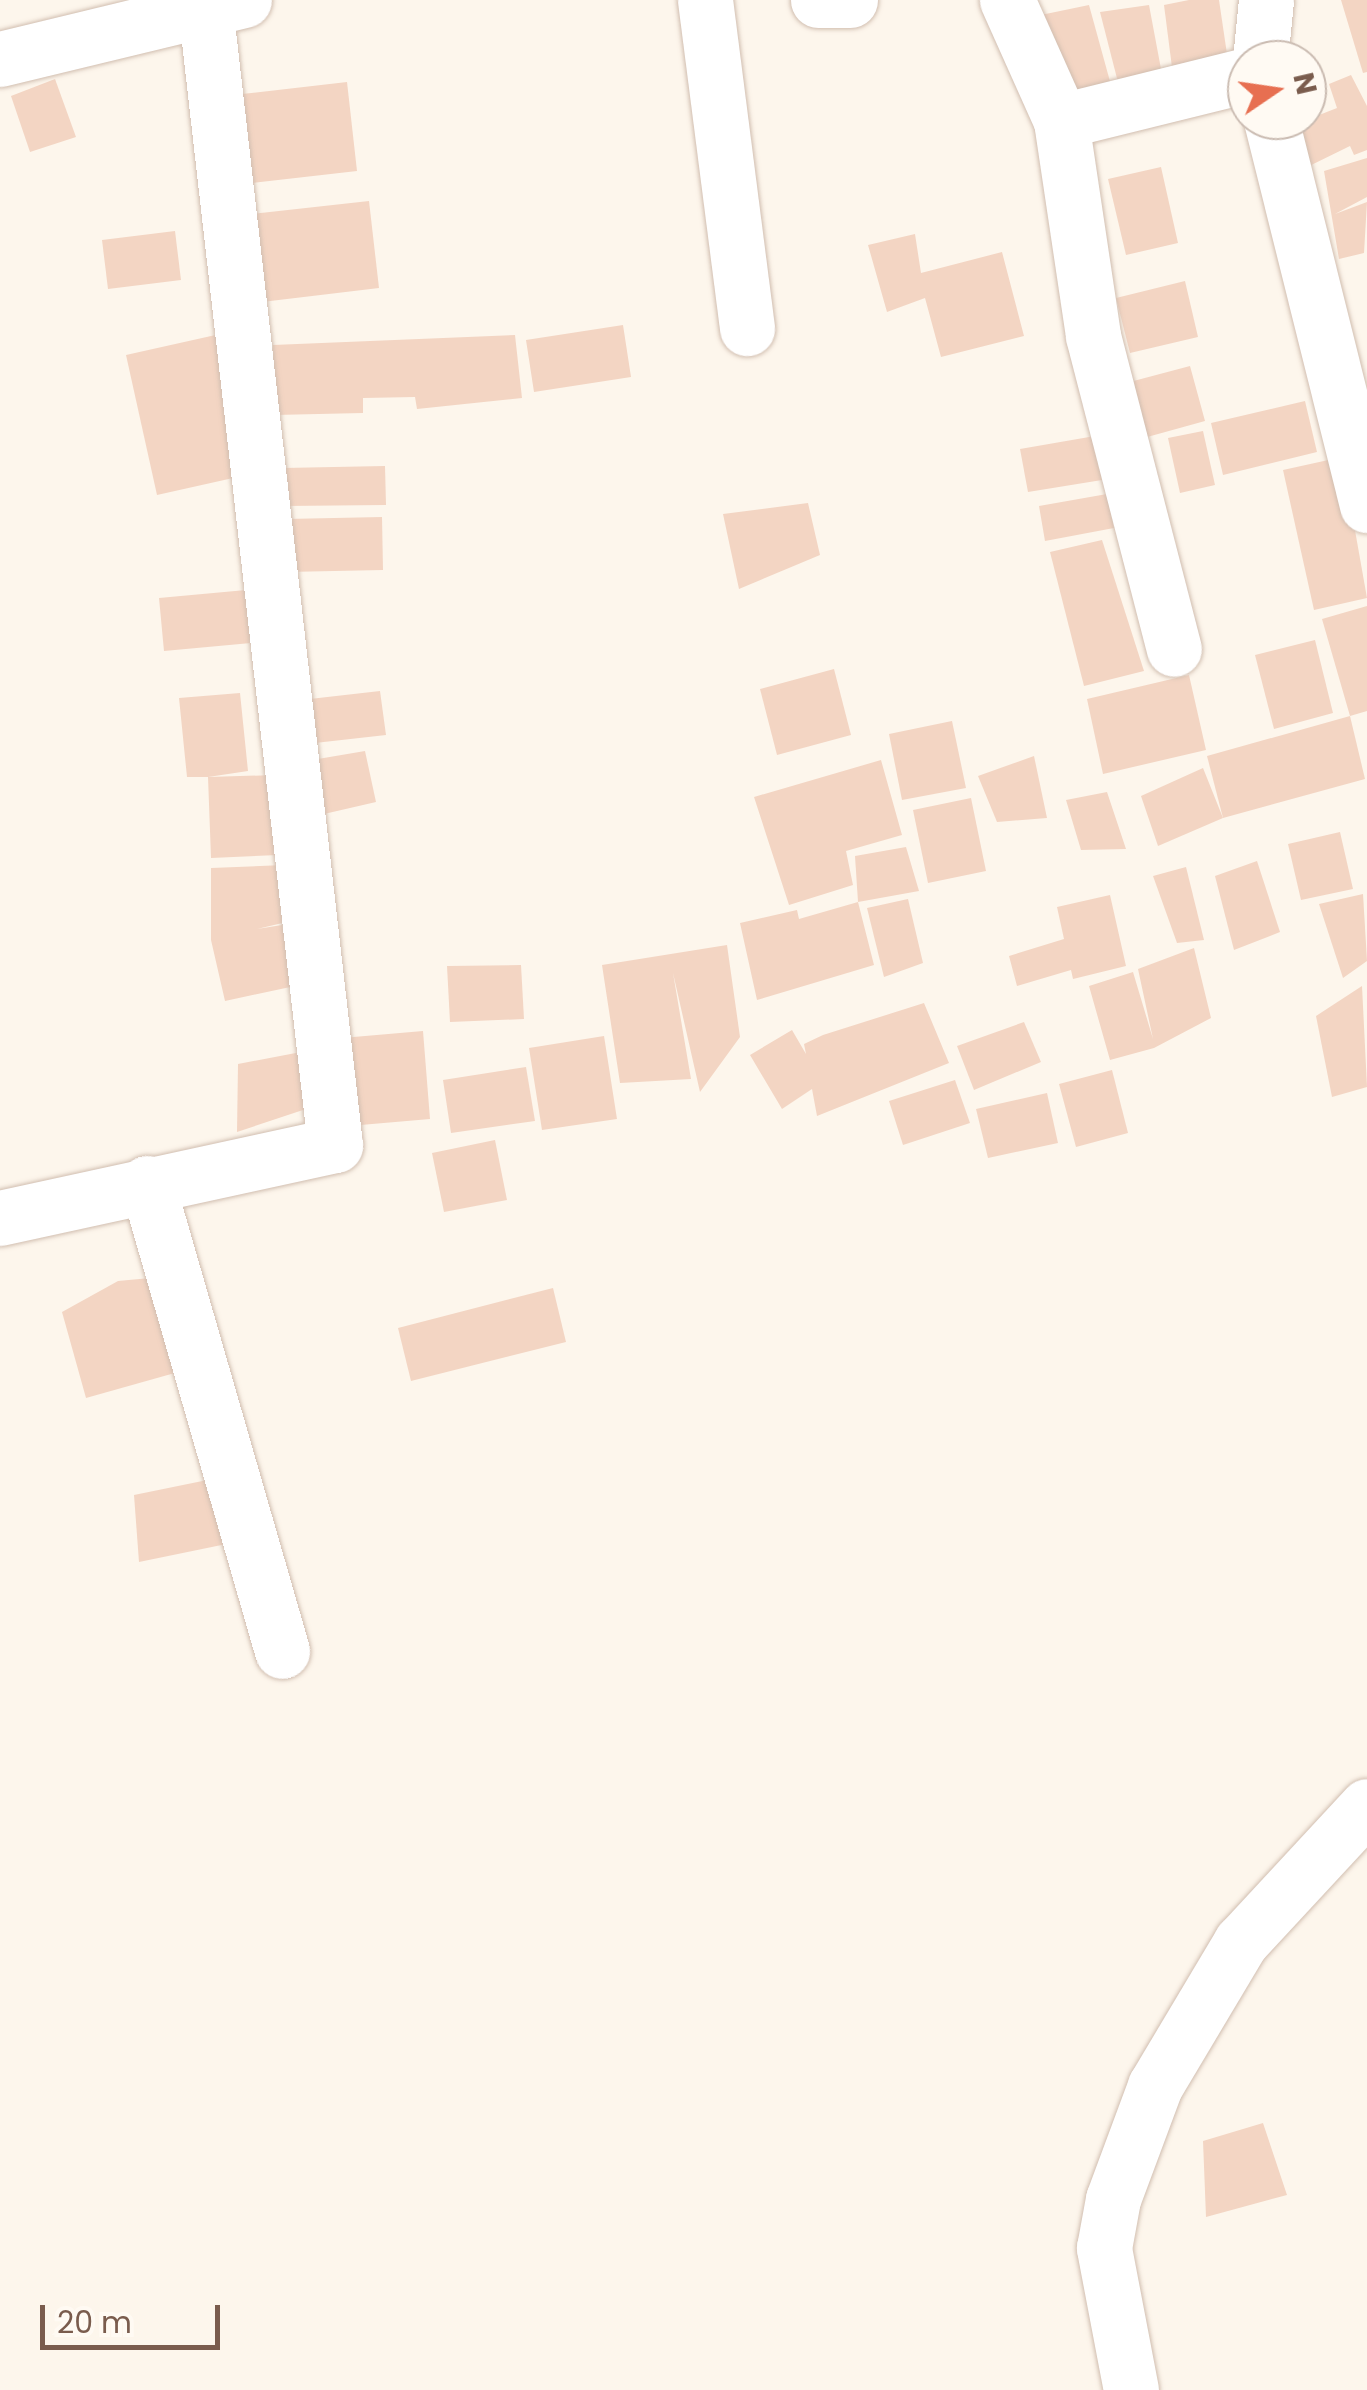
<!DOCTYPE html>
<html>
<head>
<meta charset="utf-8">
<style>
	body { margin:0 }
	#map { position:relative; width:1367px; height:2390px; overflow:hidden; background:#fdf6ec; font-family:Poppins,sans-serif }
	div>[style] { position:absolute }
	.building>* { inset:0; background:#f3d5c3 }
	.roads { filter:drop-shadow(0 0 2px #d1beb0) drop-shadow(0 0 2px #d1beb0) }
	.minor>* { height:55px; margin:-27.5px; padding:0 27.5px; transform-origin:27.5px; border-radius:27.5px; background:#fff }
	span { translate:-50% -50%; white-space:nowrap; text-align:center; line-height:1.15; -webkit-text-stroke:8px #fffaf3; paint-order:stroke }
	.north { position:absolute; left:1227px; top:40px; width:100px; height:100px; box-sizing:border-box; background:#fffaf3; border:2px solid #cabbb1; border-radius:50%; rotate:77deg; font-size:28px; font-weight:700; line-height:40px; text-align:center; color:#7a5c4d }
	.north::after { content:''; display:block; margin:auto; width:35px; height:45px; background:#e76f51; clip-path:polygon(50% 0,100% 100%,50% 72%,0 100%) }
	.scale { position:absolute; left:40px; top:2305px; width:180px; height:45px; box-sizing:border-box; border:5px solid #7a5c4d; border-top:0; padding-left:12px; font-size:30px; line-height:35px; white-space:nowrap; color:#7a5c4d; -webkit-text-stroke:8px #fffaf3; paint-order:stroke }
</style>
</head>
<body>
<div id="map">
	<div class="building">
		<div style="clip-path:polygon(1189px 0,1219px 0,1228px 61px,1174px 83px,1164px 5px)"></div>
		<div style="clip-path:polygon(1341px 0,1367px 0,1367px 72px,1363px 73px)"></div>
		<div style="clip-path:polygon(1089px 5px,1114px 96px,1065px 112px,1036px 16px)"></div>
		<div style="clip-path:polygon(1149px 5px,1164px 85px,1121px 94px,1100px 12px)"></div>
		<div style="clip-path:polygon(1351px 75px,1367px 106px,1367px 150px,1354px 155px,1350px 146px,1297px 172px,1291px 126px,1337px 108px,1329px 84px)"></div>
		<div style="clip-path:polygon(55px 79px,76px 137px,30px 152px,11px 96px)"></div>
		<div style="clip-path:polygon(347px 82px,357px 171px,252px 183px,242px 94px)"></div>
		<div style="clip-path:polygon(1367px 158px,1367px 197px,1335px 214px,1367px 202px,1364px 253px,1339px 259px,1324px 171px)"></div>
		<div style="clip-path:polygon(1161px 167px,1178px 243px,1126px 255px,1108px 179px)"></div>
		<div style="clip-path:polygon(369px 201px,379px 288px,262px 302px,252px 214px)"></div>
		<div style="clip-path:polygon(175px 231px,181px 280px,108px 289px,102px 240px)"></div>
		<div style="clip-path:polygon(915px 234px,921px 273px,1002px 252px,1024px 336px,941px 357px,925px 298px,887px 312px,868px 245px)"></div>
		<div style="clip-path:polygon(1185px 281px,1198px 337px,1130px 353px,1116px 298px)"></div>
		<div style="clip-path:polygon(623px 325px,631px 377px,534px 392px,526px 340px)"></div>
		<div style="clip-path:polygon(220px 334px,251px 474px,157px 495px,126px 355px)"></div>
		<div style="clip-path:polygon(515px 335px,522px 398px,417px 409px,415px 397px,363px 398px,363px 413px,274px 415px,273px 345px)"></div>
		<div style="clip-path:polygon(1190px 366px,1205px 421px,1140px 439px,1126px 383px)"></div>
		<div style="clip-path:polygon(1305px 401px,1317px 452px,1223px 475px,1211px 423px)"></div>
		<div style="clip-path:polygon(1203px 431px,1215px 485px,1180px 493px,1168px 438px)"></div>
		<div style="clip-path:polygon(1095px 436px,1102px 480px,1028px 492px,1020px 449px)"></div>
		<div style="clip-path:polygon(1342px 457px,1367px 598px,1314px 610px,1283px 470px)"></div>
		<div style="clip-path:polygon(385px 466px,386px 505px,284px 506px,283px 468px)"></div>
		<div style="clip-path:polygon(1107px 494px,1114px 528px,1045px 541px,1039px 506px)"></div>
		<div style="clip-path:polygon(808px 503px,820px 555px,739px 589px,723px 514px)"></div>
		<div style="clip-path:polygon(382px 517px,383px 570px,286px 572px,286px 519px)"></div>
		<div style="clip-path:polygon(1102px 540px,1144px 671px,1084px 686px,1050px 552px)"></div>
		<div style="clip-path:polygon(246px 590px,251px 643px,164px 651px,159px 598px)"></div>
		<div style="clip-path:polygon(1367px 606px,1367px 711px,1350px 716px,1322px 619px)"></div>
		<div style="clip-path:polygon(1315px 640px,1333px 713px,1274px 729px,1255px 655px)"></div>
		<div style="clip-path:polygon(834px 669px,851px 735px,777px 755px,760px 689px)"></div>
		<div style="clip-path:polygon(1189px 675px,1206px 750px,1103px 774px,1087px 699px)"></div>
		<div style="clip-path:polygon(380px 691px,386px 735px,306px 744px,301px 700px)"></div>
		<div style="clip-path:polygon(240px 693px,248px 771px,208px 777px,275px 775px,278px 855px,211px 858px,208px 777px,187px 777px,179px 698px)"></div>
		<div style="clip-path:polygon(1350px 716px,1365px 779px,1223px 818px,1207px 756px)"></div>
		<div style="clip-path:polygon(952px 721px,966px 788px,902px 800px,889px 734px)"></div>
		<div style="clip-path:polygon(365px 751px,376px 802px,324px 814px,312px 760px)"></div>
		<div style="clip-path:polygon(1034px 756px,1047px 818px,997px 822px,978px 776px)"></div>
		<div style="clip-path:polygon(881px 760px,902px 835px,846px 851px,853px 885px,789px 905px,754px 797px)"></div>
		<div style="clip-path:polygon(1203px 768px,1223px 818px,1158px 846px,1141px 796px)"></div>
		<div style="clip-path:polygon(1107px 792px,1126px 849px,1081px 850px,1066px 800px)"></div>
		<div style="clip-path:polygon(971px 798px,986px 871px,928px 883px,913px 810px)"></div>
		<div style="clip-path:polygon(1340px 832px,1353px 889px,1301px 900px,1288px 844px)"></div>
		<div style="clip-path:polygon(906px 847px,919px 891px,858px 902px,855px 856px)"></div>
		<div style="clip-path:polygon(1257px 861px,1280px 932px,1234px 950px,1215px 876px)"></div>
		<div style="clip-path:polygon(284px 865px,291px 921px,257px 929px,282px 925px,295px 986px,225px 1001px,211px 940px,211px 868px)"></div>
		<div style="clip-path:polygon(1186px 867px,1204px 940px,1177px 943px,1153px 876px)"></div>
		<div style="clip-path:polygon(1363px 894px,1367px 961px,1343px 978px,1319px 904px)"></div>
		<div style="clip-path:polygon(1110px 895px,1126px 966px,1073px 979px,1071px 970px,1017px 986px,1009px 956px,1064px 939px,1057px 907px)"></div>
		<div style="clip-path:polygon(908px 899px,923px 963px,884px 977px,867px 908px)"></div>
		<div style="clip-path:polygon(858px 902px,874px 965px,757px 1000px,740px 923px,797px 910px,799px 919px)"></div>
		<div style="clip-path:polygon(727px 945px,740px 1037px,700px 1092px,673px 973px,691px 1079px,620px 1083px,602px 965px)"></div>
		<div style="clip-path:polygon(1194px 948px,1211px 1018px,1154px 1048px,1110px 1060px,1089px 986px,1133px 972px,1153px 1039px,1138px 969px)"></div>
		<div style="clip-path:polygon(521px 965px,524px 1019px,450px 1022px,447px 966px)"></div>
		<div style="clip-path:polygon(1362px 986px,1367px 1087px,1332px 1097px,1316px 1016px)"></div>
		<div style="clip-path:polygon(924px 1003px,949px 1063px,817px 1116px,812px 1089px,782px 1109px,750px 1055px,792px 1030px,806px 1054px,804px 1044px,823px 1035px)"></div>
		<div style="clip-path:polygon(1024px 1022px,1041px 1062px,974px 1090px,957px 1046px)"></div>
		<div style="clip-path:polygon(423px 1031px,430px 1119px,349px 1126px,342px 1038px)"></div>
		<div style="clip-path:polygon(604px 1036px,617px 1119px,542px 1130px,529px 1048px)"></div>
		<div style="clip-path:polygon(301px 1052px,309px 1108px,237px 1132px,238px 1064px)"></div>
		<div style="clip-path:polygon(526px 1067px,535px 1121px,451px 1133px,443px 1080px)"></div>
		<div style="clip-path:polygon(1112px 1070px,1128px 1133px,1076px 1147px,1059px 1084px)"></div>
		<div style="clip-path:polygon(955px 1080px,970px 1123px,903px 1145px,889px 1101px)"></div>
		<div style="clip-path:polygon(1047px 1093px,1058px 1143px,988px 1158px,976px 1109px)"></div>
		<div style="clip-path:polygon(495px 1140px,507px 1200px,444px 1212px,432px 1153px)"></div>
		<div style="clip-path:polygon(161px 1277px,189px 1369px,86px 1398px,62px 1312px,118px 1281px)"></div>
		<div style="clip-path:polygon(553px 1288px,566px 1342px,411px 1381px,398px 1328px)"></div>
		<div style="clip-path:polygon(222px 1477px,241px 1541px,139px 1562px,134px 1495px)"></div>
		<div style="clip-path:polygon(1263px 2123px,1287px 2195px,1206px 2217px,1203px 2141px)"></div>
	</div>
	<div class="roads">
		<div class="minor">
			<div style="left:705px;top:0;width:331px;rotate:82.7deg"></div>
			<div style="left:818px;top:0;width:32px"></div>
			<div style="left:1007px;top:0;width:133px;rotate:65.9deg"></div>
			<div style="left:1061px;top:121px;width:217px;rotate:81.5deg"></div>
			<div style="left:1093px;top:336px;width:323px;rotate:75.5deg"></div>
			<div style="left:0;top:59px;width:251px;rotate:-13.6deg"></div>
			<div style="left:1260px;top:60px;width:60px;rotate:-84.3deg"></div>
			<div style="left:1271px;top:120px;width:397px;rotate:76deg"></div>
			<div style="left:1061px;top:121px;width:192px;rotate:-13.9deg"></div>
			<div style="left:147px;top:1183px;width:487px;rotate:73.9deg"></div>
			<div style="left:0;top:1218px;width:343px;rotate:-12.3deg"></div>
			<div style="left:335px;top:1145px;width:1147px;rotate:-96.51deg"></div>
			<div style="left:1131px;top:2390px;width:145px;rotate:-100.8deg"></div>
			<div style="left:1104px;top:2248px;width:50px;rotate:-79.6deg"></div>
			<div style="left:1113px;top:2199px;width:121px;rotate:-69.6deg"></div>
			<div style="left:1155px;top:2086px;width:168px;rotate:-59.2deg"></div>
			<div style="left:1241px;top:1942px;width:185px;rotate:-47.2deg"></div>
		</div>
	</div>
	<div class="north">N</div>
	<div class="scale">20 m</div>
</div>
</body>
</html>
